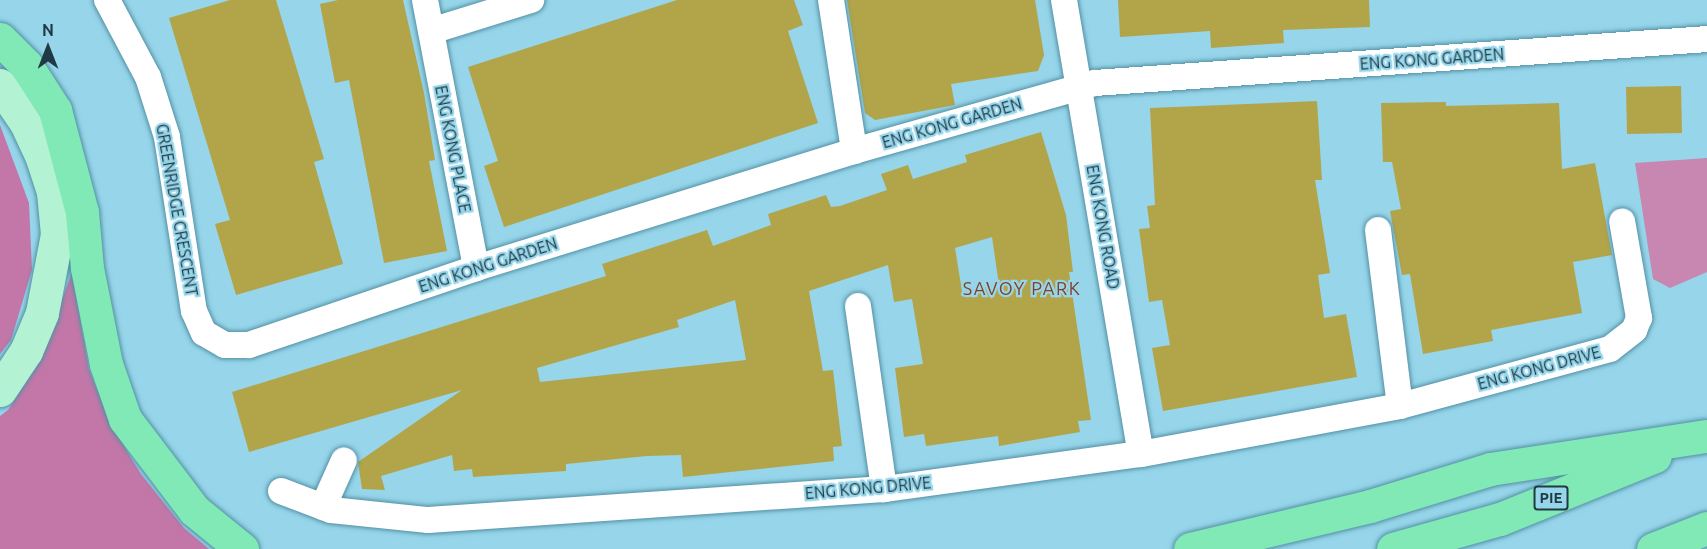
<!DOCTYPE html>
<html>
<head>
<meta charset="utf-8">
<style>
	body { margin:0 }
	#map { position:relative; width:1707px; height:549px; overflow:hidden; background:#96d5ea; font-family:Ubuntu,sans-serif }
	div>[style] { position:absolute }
	.green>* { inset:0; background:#c887b1 }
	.forest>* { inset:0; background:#c277a8 }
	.building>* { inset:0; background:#b2a449 }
	.roads { filter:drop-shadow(0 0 2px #5390a4) drop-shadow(0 0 2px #5390a4) }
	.minor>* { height:26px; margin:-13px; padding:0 13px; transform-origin:13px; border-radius:13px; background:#fff }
	.primary>* { height:33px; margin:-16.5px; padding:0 16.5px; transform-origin:16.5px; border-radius:16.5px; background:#b3f2d3 }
	.motorway>* { height:33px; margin:-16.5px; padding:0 16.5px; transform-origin:16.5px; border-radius:16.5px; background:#80e9b5 }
	span { translate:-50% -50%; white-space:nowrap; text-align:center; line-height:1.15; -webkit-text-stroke:4.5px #96d5ea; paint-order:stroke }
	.shield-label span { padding:2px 4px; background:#96d5ea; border:2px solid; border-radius:4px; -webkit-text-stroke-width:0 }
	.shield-label { font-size:15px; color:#203a43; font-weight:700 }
	.street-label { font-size:16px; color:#203a43 }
	.neighbourhood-label { font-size:18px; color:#823f25; letter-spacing:1.5px }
	.north { position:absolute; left:18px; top:18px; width:60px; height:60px; -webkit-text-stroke:4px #96d5ea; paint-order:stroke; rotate:0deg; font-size:16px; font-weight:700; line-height:24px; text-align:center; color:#203a43 }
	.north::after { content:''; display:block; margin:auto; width:21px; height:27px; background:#203a43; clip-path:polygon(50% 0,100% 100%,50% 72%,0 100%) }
</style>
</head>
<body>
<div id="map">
	<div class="green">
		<div style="clip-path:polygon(1707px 158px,1707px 272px,1670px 288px,1653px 279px,1635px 163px)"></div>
	</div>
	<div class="forest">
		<div style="clip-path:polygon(0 125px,29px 203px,32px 270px,11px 340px,0 354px)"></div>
		<div style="clip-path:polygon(72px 272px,89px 369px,111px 425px,141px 474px,184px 528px,209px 549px,0 549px,0 416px,8px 410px,42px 356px)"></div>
	</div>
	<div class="building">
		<div style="clip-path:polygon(230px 0,276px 0,324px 159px,314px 162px,343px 264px,236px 295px,215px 224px,230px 220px,169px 18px)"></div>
		<div style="clip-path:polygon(338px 0,403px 0,424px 93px,435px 160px,429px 161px,447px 251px,384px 263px,349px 80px,335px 83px,320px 4px)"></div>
		<div style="clip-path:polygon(677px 0,794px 0,803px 25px,788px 31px,818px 123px,504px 227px,484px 166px,498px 161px,468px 67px)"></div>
		<div style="clip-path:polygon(847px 0,1035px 0,1044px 55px,1038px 71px,951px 84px,955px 105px,875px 120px,865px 113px)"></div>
		<div style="clip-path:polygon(1118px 0,1369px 0,1370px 27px,1283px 30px,1284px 43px,1211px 48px,1210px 31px,1120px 37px)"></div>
		<div style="clip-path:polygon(1681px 86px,1682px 133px,1627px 134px,1626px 87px)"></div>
		<div style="clip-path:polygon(1317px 101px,1322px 180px,1315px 180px,1330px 273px,1318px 275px,1324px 318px,1346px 314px,1357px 377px,1163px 411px,1152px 348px,1170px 345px,1162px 300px,1149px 302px,1139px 229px,1150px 228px,1147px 206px,1155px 205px,1150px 108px)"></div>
		<div style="clip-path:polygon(1446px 102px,1446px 106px,1559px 103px,1562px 169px,1595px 163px,1612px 255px,1573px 262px,1582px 313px,1491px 330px,1493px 341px,1423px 354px,1410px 274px,1402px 275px,1390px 211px,1401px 209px,1392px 162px,1383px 162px,1381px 103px)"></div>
		<div style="clip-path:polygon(evenodd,1041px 132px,1066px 215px,1073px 272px,1069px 272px,1091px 420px,1078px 421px,1080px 432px,999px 446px,998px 436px,926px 446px,924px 434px,904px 437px,895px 368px,923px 364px,912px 299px,894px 302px,888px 265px,809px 291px,823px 371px,833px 370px,842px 446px,833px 447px,834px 461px,683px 477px,681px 455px,647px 456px,566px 464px,566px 471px,473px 477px,472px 469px,454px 471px,452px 455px,381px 476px,385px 490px,362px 489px,358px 462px,462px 390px,249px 452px,232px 392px,606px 276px,602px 264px,707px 230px,713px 246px,771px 225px,768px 214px,826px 195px,831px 207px,840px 206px,887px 190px,881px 174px,908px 165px,913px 179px,967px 162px,965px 155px,1041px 132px,992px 237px,999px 285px,962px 291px,955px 248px,992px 237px,1041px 132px,735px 300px,746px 360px,540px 382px,537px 368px,679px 327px,677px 320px,735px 300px)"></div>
	</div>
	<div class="roads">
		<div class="minor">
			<div style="left:107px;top:0;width:87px;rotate:62deg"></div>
			<div style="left:148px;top:77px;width:63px;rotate:72.4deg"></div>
			<div style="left:167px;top:137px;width:176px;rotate:81.2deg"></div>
			<div style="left:194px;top:311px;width:24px;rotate:66deg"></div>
			<div style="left:204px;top:333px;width:24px;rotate:30deg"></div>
			<div style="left:225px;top:345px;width:24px"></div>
			<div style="left:249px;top:345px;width:240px;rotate:-18.7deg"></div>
			<div style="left:476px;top:268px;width:396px;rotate:-17.2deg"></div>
			<div style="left:854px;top:151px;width:250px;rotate:-15.8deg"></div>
			<div style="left:1095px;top:83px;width:614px;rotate:-4.11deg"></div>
			<div style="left:425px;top:0;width:273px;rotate:79.2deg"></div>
			<div style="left:831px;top:0;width:153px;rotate:81.3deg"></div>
			<div style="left:1064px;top:0;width:460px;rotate:80.4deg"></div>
			<div style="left:431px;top:31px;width:105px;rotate:-17.2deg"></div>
			<div style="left:1378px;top:230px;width:177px;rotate:82.9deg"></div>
			<div style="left:858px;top:306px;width:185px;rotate:81.9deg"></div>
			<div style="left:281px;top:491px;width:53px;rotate:20.8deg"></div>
			<div style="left:331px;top:510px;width:98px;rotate:5.9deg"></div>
			<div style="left:428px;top:520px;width:457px;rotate:-3.9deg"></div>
			<div style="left:884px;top:489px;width:259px;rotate:-7.8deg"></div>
			<div style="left:1141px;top:454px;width:263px;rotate:-10.5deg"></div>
			<div style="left:1400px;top:406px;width:218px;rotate:-15.2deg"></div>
			<div style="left:1610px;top:349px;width:31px;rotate:-38deg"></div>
			<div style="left:1634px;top:330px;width:13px;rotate:-67deg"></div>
			<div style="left:1639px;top:318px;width:98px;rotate:-99.9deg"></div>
			<div style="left:323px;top:507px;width:51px;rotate:-65.9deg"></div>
		</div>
		<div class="primary">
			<div style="left:0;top:85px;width:46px;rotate:55.6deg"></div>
			<div style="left:26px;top:123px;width:38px;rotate:65deg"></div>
			<div style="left:42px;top:158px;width:36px;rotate:72deg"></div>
			<div style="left:53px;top:192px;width:42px;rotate:84.6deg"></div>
			<div style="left:57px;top:234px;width:80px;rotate:100.8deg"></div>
			<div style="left:42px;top:313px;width:41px;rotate:112.8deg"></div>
			<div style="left:26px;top:351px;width:47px;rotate:123.7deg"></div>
		</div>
		<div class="motorway">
			<div style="left:0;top:39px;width:37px;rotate:45deg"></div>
			<div style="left:26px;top:65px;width:54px;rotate:57.2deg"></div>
			<div style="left:55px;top:110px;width:106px;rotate:75.2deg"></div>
			<div style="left:82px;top:212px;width:56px;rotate:84.9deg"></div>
			<div style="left:87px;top:268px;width:98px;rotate:78.8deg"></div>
			<div style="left:106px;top:364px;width:58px;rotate:70.9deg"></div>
			<div style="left:125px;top:419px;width:114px;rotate:52.8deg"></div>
			<div style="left:194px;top:510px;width:62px;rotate:39.1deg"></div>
			<div style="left:1190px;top:549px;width:185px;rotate:-13.4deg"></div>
			<div style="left:1370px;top:506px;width:126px;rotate:-17.1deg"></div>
			<div style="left:1490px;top:469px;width:218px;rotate:-8.7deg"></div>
			<div style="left:1393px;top:549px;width:111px;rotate:-15.7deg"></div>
			<div style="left:1500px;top:519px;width:167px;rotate:-22.1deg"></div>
			<div style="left:1653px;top:549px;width:58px;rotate:-21.3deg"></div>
		</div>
	</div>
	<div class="shield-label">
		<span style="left:1551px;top:498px">PIE</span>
	</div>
	<div class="street-label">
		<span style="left:1432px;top:59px;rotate:-4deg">ENG KONG GARDEN</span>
		<span style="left:952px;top:123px;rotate:-16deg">ENG KONG GARDEN</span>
		<span style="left:453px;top:149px;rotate:79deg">ENG KONG PLACE</span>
		<span style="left:177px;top:210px;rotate:80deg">GREENRIDGE CRESCENT</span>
		<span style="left:1103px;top:227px;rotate:80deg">ENG KONG ROAD</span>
		<span style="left:488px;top:265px;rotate:-18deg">ENG KONG GARDEN</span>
		<span style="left:1539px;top:368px;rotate:-15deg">ENG KONG DRIVE</span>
		<span style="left:868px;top:488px;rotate:-5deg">ENG KONG DRIVE</span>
	</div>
	<div class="neighbourhood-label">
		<span style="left:1022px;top:288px">SAVOY PARK</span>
	</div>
	<div class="north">N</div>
</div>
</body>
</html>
